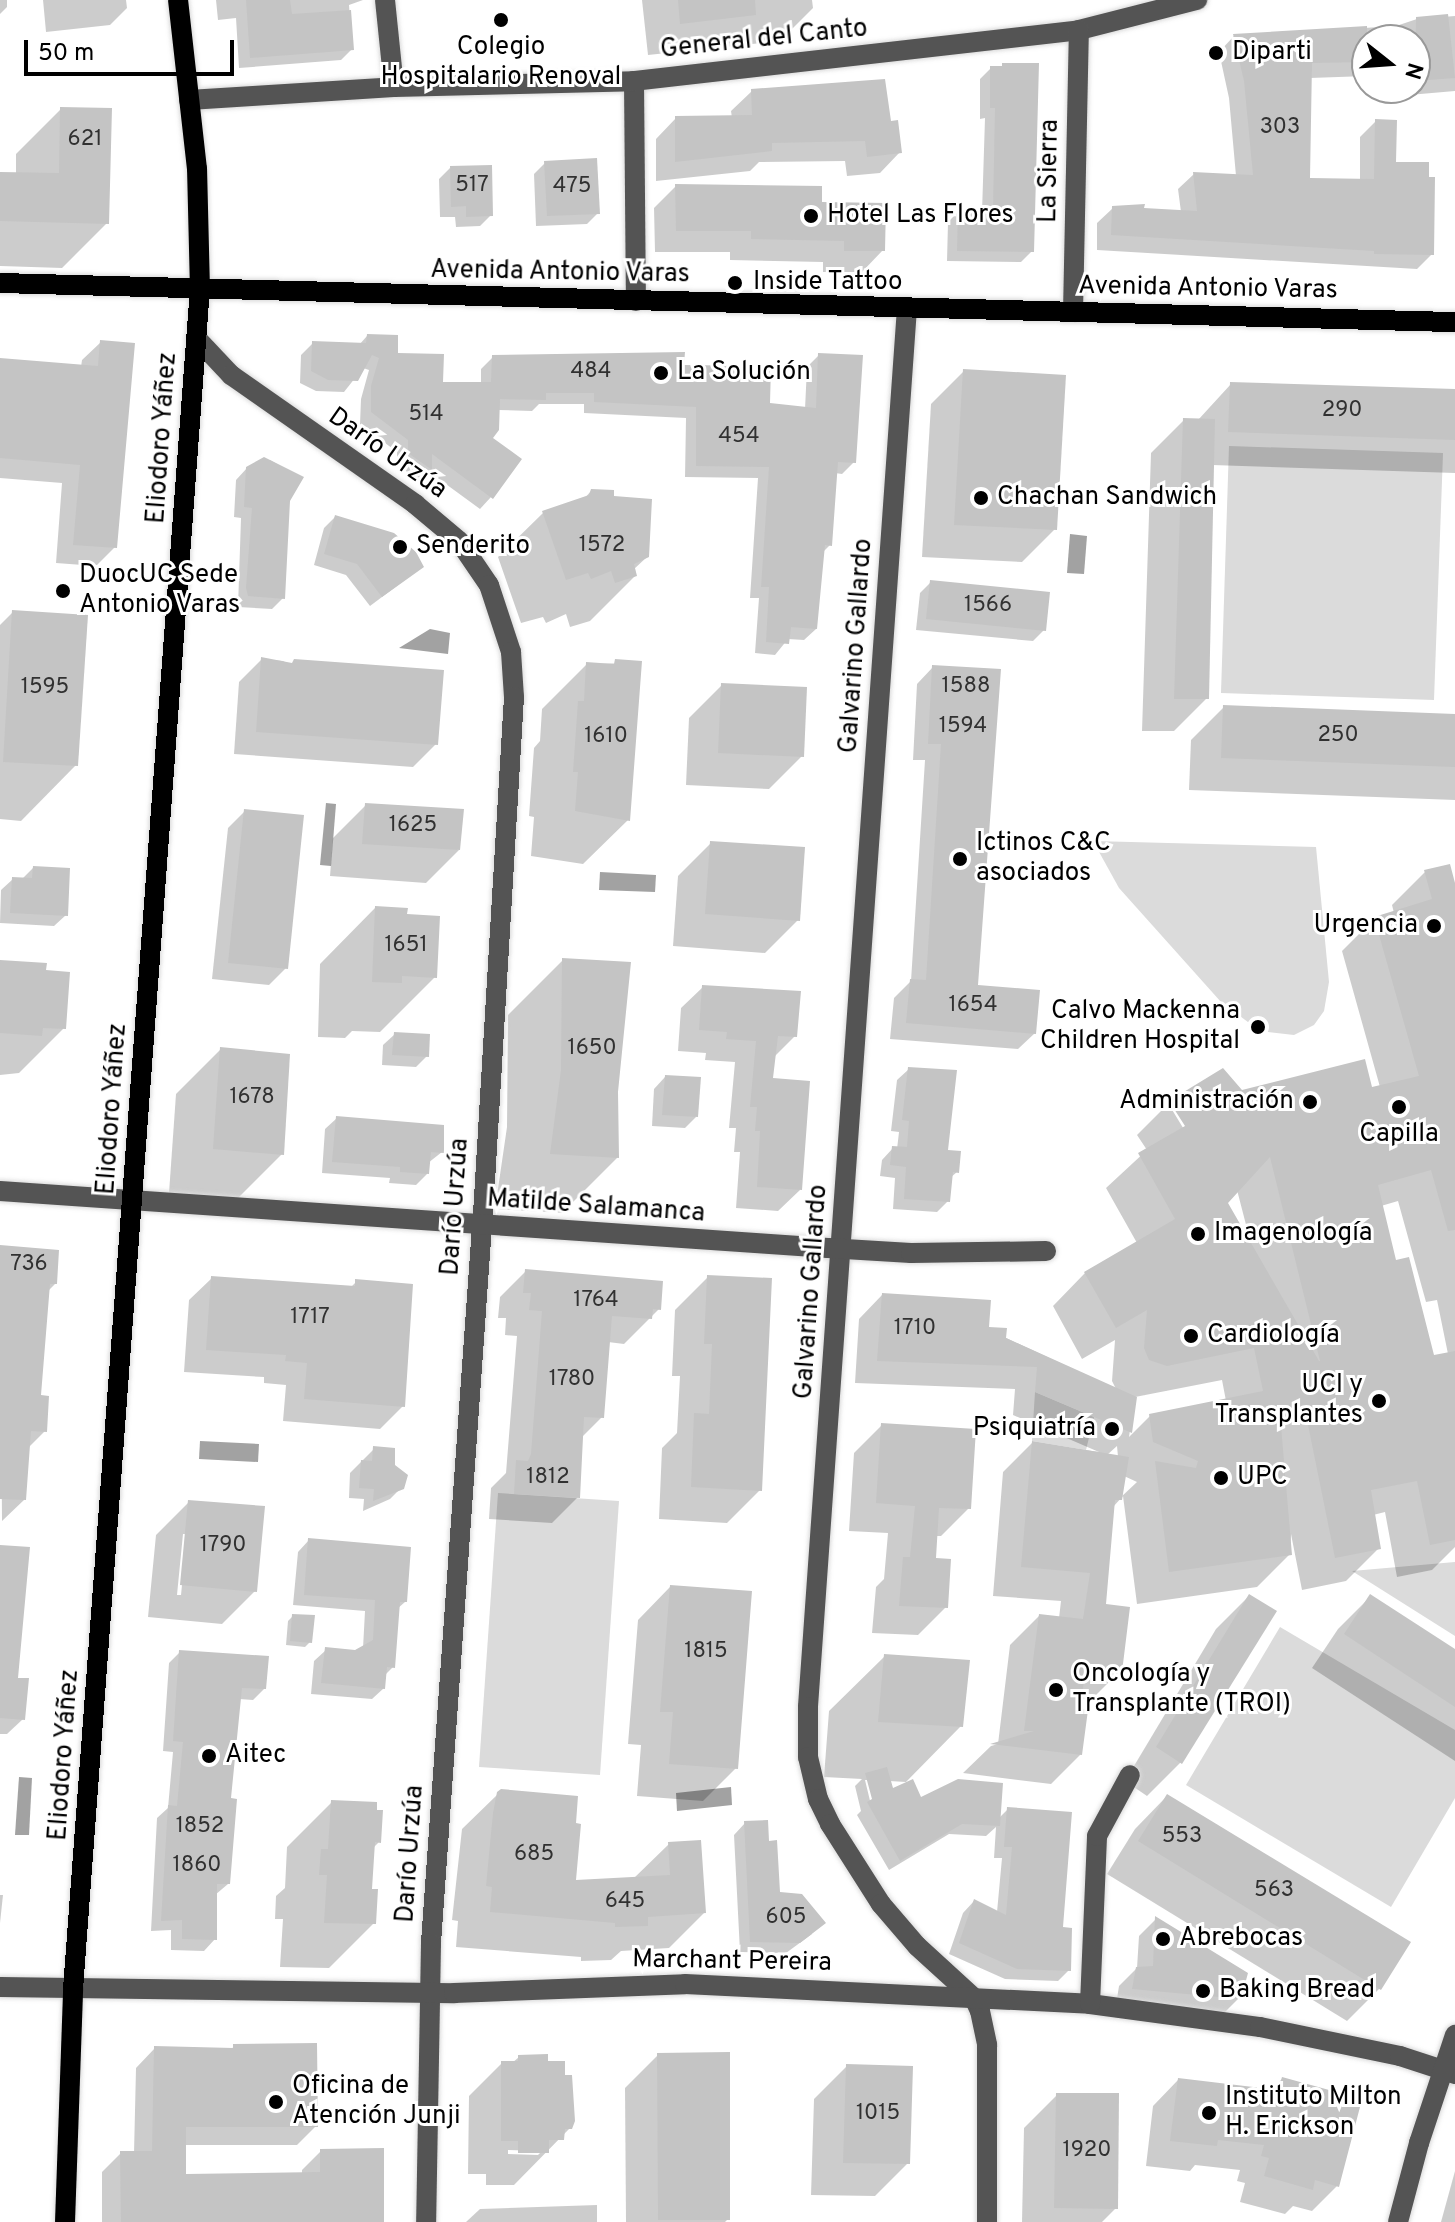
<!DOCTYPE html>
<html>
<head>
<meta charset="utf-8">
<style>
	body { margin:0 }
	#map { position:relative; width:1455px; height:2222px; overflow:hidden; background:#fff; font-family:Overpass,sans-serif }
	div>[style] { position:absolute }
	.green>* { inset:0; background:#dbdbdb }
	.water>* { inset:0; background:#a2a2a2 }
	.shadow>* { inset:0; background:#0003 }
	.building>* { inset:0; background:#c4c4c4 }
	.roads { filter:drop-shadow(0 0 2px #dbdbdb) drop-shadow(0 0 2px #dbdbdb) }
	.minor>* { height:20px; margin:-10px; padding:0 10px; transform-origin:10px; border-radius:10px; background:#545454 }
	.major>* { height:20px; margin:-10px; padding:0 10px; transform-origin:10px; border-radius:10px; background:#000 }
	.dots>* { width:22px; height:22px; translate:-50% -50%; box-sizing:border-box; border:4px solid #fff; border-radius:50% }
	span { translate:-50% -50%; white-space:nowrap; text-align:center; line-height:1.15; -webkit-text-stroke:6px #fff; paint-order:stroke }
	.number-label { font-size:22px; color:#313131 }
	.number-label span { -webkit-text-stroke-width:0 }
	.street-label { font-size:26px; color:#000 }
	.poi-label { font-size:26px; color:#000 }
	.left { translate:0 -50%; text-align:left }
	.right { translate:-100% -50%; text-align:right }
	.north { position:absolute; left:1351px; top:24px; width:80px; height:80px; box-sizing:border-box; background:#fff; border:2px solid #999; border-radius:50%; rotate:107deg; font-size:22px; font-weight:700; line-height:32px; text-align:center; color:#000 }
	.north::after { content:''; display:block; margin:auto; width:28px; height:36px; background:#000; clip-path:polygon(50% 0,100% 100%,50% 72%,0 100%) }
	.scale { position:absolute; left:24px; top:40px; width:210px; height:36px; box-sizing:border-box; border:4px solid #000; border-top:0; padding-left:10px; font-size:24px; line-height:28px; white-space:nowrap; color:#000; -webkit-text-stroke:6px #fff; paint-order:stroke }
</style>
</head>
<body>
<div id="map">
	<div class="green">
		<div style="clip-path:polygon(1229px 446px,1443px 453px,1434px 700px,1221px 693px)"></div>
		<div style="clip-path:polygon(1093px 841px,1316px 847px,1329px 982px,1324px 1011px,1314px 1025px,1294px 1035px,1260px 1031px,1221px 1002px,1119px 888px)"></div>
		<div style="clip-path:polygon(1035px 1392px,1094px 1417px,1086px 1450px,1032px 1441px)"></div>
		<div style="clip-path:polygon(498px 1493px,619px 1501px,600px 1775px,479px 1767px)"></div>
		<div style="clip-path:polygon(1455px 1562px,1455px 1636px,1352px 1571px)"></div>
		<div style="clip-path:polygon(1280px 1627px,1455px 1730px,1455px 1798px,1391px 1907px,1186px 1785px)"></div>
	</div>
	<div class="water">
		<div style="clip-path:polygon(1070px 534px,1087px 536px,1084px 574px,1067px 573px)"></div>
		<div style="clip-path:polygon(430px 629px,450px 633px,448px 654px,399px 648px)"></div>
		<div style="clip-path:polygon(326px 803px,336px 804px,331px 866px,320px 865px)"></div>
		<div style="clip-path:polygon(600px 872px,656px 875px,655px 892px,599px 890px)"></div>
		<div style="clip-path:polygon(200px 1441px,259px 1444px,258px 1462px,199px 1459px)"></div>
		<div style="clip-path:polygon(19px 1777px,32px 1778px,29px 1835px,15px 1835px)"></div>
		<div style="clip-path:polygon(731px 1787px,732px 1805px,677px 1811px,676px 1793px)"></div>
	</div>
	<div class="shadow">
		<div style="clip-path:polygon(0 0,7px 0,7px 7px,0 14px)"></div>
		<div style="clip-path:polygon(43px 0,126px 0,127px 8px,110px 25px,46px 32px)"></div>
		<div style="clip-path:polygon(216px 0,363px 0,349px 5px,352px 49px,341px 60px,239px 68px,236px 18px,218px 20px)"></div>
		<div style="clip-path:polygon(642px 0,812px 0,813px 8px,780px 41px,648px 55px)"></div>
		<div style="clip-path:polygon(1455px 16px,1455px 91px,1386px 97px,1385px 88px,1415px 88px,1415px 40px,1367px 40px,1367px 76px,1310px 78px,1308px 180px,1360px 181px,1360px 137px,1376px 121px,1432px 254px,1417px 269px,1097px 250px,1097px 223px,1113px 208px,1181px 212px,1178px 189px,1194px 174px,1236px 176px,1229px 98px,1219px 52px,1234px 36px,1396px 26px,1417px 19px)"></div>
		<div style="clip-path:polygon(991px 68px,1032px 251px,1021px 262px,947px 261px,948px 222px,959px 211px,982px 212px,985px 118px,980px 119px,980px 79px)"></div>
		<div style="clip-path:polygon(752px 91px,889px 123px,900px 152px,880px 173px,847px 176px,845px 161px,759px 162px,750px 171px,656px 181px,656px 139px,676px 118px,732px 118px,731px 111px)"></div>
		<div style="clip-path:polygon(61px 109px,107px 223px,62px 268px,0 266px,0 174px,16px 174px,16px 154px)"></div>
		<div style="clip-path:polygon(545px 163px,598px 213px,587px 224px,536px 226px,534px 174px)"></div>
		<div style="clip-path:polygon(450px 168px,491px 215px,480px 226px,456px 227px,455px 217px,440px 217px,439px 179px)"></div>
		<div style="clip-path:polygon(676px 186px,819px 204px,883px 250px,862px 272px,823px 272px,823px 262px,730px 260px,730px 252px,655px 252px,654px 208px)"></div>
		<div style="clip-path:polygon(367px 336px,441px 384px,481px 384px,481px 369px,493px 357px,682px 367px,768px 405px,805px 409px,807px 367px,819px 355px,854px 462px,842px 474px,835px 473px,830px 545px,822px 553px,816px 629px,804px 640px,788px 639px,775px 655px,755px 653px,759px 598px,750px 598px,758px 478px,685px 477px,686px 418px,584px 413px,584px 404px,539px 404px,532px 411px,498px 410px,490px 439px,491px 497px,480px 509px,428px 471px,419px 480px,397px 465px,397px 452px,360px 424px,361px 399px,369px 370px,363px 368px,344px 392px,316px 391px,300px 383px,301px 355px,313px 343px,359px 345px)"></div>
		<div style="clip-path:polygon(101px 342px,115px 547px,96px 566px,56px 563px,62px 483px,0 478px,0 360px,81px 367px,82px 360px)"></div>
		<div style="clip-path:polygon(964px 371px,1055px 529px,1022px 562px,922px 557px,931px 404px)"></div>
		<div style="clip-path:polygon(1231px 384px,1455px 391px,1455px 473px,1212px 465px,1207px 698px,1174px 731px,1142px 731px,1151px 453px,1184px 420px,1198px 420px)"></div>
		<div style="clip-path:polygon(270px 460px,301px 478px,289px 500px,283px 598px,272px 609px,238px 607px,241px 518px,234px 517px,236px 480px,247px 468px)"></div>
		<div style="clip-path:polygon(591px 491px,612px 498px,647px 557px,633px 570px,635px 576px,590px 621px,570px 627px,566px 614px,546px 623px,543px 617px,521px 623px,498px 557px,543px 513px,584px 499px)"></div>
		<div style="clip-path:polygon(335px 517px,422px 567px,370px 606px,346px 575px,314px 565px,324px 528px)"></div>
		<div style="clip-path:polygon(931px 582px,1044px 630px,1033px 641px,916px 630px,920px 593px)"></div>
		<div style="clip-path:polygon(13px 612px,76px 765px,21px 821px,0 819px,0 625px)"></div>
		<div style="clip-path:polygon(262px 659px,283px 661px,436px 744px,413px 767px,234px 754px,239px 682px)"></div>
		<div style="clip-path:polygon(640px 663px,628px 820px,583px 864px,531px 856px,534px 817px,529px 816px,534px 748px,540px 741px,542px 709px,587px 664px)"></div>
		<div style="clip-path:polygon(933px 667px,976px 986px,1035px 1033px,1018px 1049px,890px 1039px,894px 998px,911px 981px,925px 760px,913px 760px,917px 684px)"></div>
		<div style="clip-path:polygon(722px 685px,802px 756px,769px 789px,686px 785px,689px 718px)"></div>
		<div style="clip-path:polygon(1224px 707px,1455px 716px,1455px 800px,1189px 790px,1191px 740px)"></div>
		<div style="clip-path:polygon(366px 805px,459px 850px,426px 883px,330px 876px,333px 838px)"></div>
		<div style="clip-path:polygon(245px 811px,286px 968px,269px 985px,212px 979px,228px 828px)"></div>
		<div style="clip-path:polygon(711px 843px,798px 920px,765px 953px,673px 946px,678px 876px)"></div>
		<div style="clip-path:polygon(33px 868px,66px 915px,54px 926px,0 923px,1px 890px,13px 879px,22px 879px)"></div>
		<div style="clip-path:polygon(evenodd,1425px 872px,1455px 890px,1455px 1547px,1432px 1570px,1397px 1577px,1385px 1512px,1373px 1515px,1379px 1548px,1346px 1581px,1302px 1590px,1291px 1534px,1290px 1554px,1257px 1587px,1137px 1604px,1123px 1496px,1113px 1507px,1104px 1606px,1120px 1671px,1091px 1700px,1080px 1699px,1081px 1754px,1051px 1784px,963px 1773px,991px 1746px,998px 1744px,1010px 1645px,1039px 1616px,1059px 1618px,1061px 1601px,993px 1596px,1003px 1472px,1032px 1443px,1099px 1452px,1013px 1415px,1015px 1389px,855px 1383px,859px 1319px,882px 1295px,987px 1329px,1116px 1389px,1112px 1381px,1115px 1340px,1082px 1359px,1053px 1306px,1085px 1273px,1137px 1243px,1106px 1188px,1147px 1150px,1137px 1135px,1170px 1102px,1242px 1092px,1380px 1087px,1342px 951px,1375px 918px,1394px 913px,1392px 905px,1425px 872px,1171px 1108px,1176px 1108px,1192px 1134px,1188px 1136px,1171px 1108px,1425px 872px,1237px 1190px,1251px 1244px,1226px 1203px,1237px 1190px,1425px 872px,1398px 1201px,1426px 1302px,1437px 1300px,1448px 1354px,1432px 1358px,1395px 1262px,1381px 1206px,1398px 1201px,1425px 872px,1222px 1380px,1226px 1401px,1150px 1416px,1129px 1437px,1135px 1397px,1222px 1380px,1425px 872px,1117px 1446px,1118px 1457px,1107px 1455px,1117px 1446px,1425px 872px,1124px 1476px,1137px 1482px,1120px 1498px,1124px 1476px)"></div>
		<div style="clip-path:polygon(375px 908px,405px 916px,435px 977px,380px 1032px,352px 1031px,345px 1038px,318px 1037px,320px 964px)"></div>
		<div style="clip-path:polygon(563px 960px,616px 1092px,617px 1158px,562px 1213px,495px 1209px,507px 1127px,508px 1015px)"></div>
		<div style="clip-path:polygon(0 961px,44px 972px,64px 1028px,19px 1073px,0 1075px)"></div>
		<div style="clip-path:polygon(703px 987px,795px 1036px,773px 1058px,771px 1080px,800px 1190px,778px 1211px,736px 1208px,740px 1152px,734px 1152px,736px 1128px,729px 1128px,735px 1062px,705px 1060px,706px 1053px,678px 1051px,681px 1008px)"></div>
		<div style="clip-path:polygon(395px 1034px,427px 1056px,416px 1067px,382px 1065px,383px 1045px)"></div>
		<div style="clip-path:polygon(221px 1049px,282px 1154px,237px 1199px,169px 1193px,176px 1094px)"></div>
		<div style="clip-path:polygon(909px 1069px,957px 1172px,950px 1178px,948px 1201px,937px 1212px,893px 1209px,895px 1178px,880px 1176px,882px 1160px,893px 1148px,897px 1149px,899px 1132px,891px 1131px,897px 1080px)"></div>
		<div style="clip-path:polygon(665px 1077px,696px 1117px,685px 1128px,652px 1126px,654px 1089px)"></div>
		<div style="clip-path:polygon(337px 1118px,442px 1152px,428px 1163px,427px 1174px,416px 1185px,389px 1183px,390px 1178px,322px 1173px,325px 1129px)"></div>
		<div style="clip-path:polygon(0 1247px,55px 1284px,48px 1291px,39px 1397px,45px 1431px,28px 1448px,24px 1500px,2px 1521px)"></div>
		<div style="clip-path:polygon(526px 1271px,659px 1309px,624px 1344px,608px 1342px,602px 1417px,581px 1438px,578px 1497px,552px 1523px,489px 1519px,491px 1488px,506px 1473px,517px 1336px,505px 1335px,506px 1318px,498px 1318px,500px 1297px)"></div>
		<div style="clip-path:polygon(708px 1277px,760px 1490px,727px 1523px,659px 1519px,662px 1448px,677px 1433px,680px 1376px,672px 1376px,675px 1310px)"></div>
		<div style="clip-path:polygon(212px 1278px,350px 1288px,356px 1282px,403px 1406px,380px 1429px,283px 1421px,286px 1385px,264px 1383px,264px 1377px,184px 1372px,189px 1300px)"></div>
		<div style="clip-path:polygon(882px 1425px,969px 1508px,941px 1536px,935px 1536px,933px 1560px,946px 1607px,918px 1635px,872px 1633px,876px 1587px,884px 1579px,888px 1533px,849px 1531px,854px 1453px)"></div>
		<div style="clip-path:polygon(374px 1449px,402px 1487px,390px 1499px,363px 1511px,364px 1499px,349px 1498px,350px 1473px)"></div>
		<div style="clip-path:polygon(evenodd,189px 1502px,255px 1591px,222px 1624px,148px 1617px,156px 1535px,189px 1502px,183px 1534px,187px 1534px,181px 1595px,177px 1595px,183px 1534px)"></div>
		<div style="clip-path:polygon(309px 1540px,405px 1602px,397px 1609px,393px 1667px,385px 1675px,384px 1688px,372px 1699px,311px 1694px,314px 1661px,326px 1650px,355px 1652px,363px 1648px,365px 1611px,293px 1605px,298px 1552px)"></div>
		<div style="clip-path:polygon(0 1547px,23px 1719px,7px 1734px,0 1734px)"></div>
		<div style="clip-path:polygon(670px 1587px,736px 1768px,703px 1801px,637px 1796px,641px 1745px,628px 1744px,638px 1620px)"></div>
		<div style="clip-path:polygon(1249px 1596px,1274px 1612px,1180px 1763px,1147px 1796px,1125px 1781px,1216px 1629px)"></div>
		<div style="clip-path:polygon(1371px 1596px,1455px 1651px,1455px 1761px,1312px 1668px,1338px 1629px)"></div>
		<div style="clip-path:polygon(293px 1616px,310px 1642px,305px 1647px,286px 1645px,288px 1621px)"></div>
		<div style="clip-path:polygon(180px 1652px,265px 1688px,253px 1700px,239px 1699px,229px 1800px,228px 1884px,215px 1895px,215px 1939px,204px 1951px,171px 1950px,171px 1930px,151px 1931px,157px 1818px,168px 1808px,173px 1752px,163px 1751px,169px 1663px)"></div>
		<div style="clip-path:polygon(evenodd,885px 1656px,961px 1726px,906px 1782px,889px 1781px,891px 1790px,998px 1819px,1008px 1809px,1061px 1929px,1069px 1970px,1058px 1981px,1005px 1979px,949px 1954px,963px 1913px,974px 1901px,997px 1912px,1002px 1858px,994px 1858px,996px 1827px,986px 1836px,949px 1834px,889px 1870px,857px 1815px,861px 1811px,855px 1786px,862px 1779px,824px 1777px,829px 1711px,885px 1656px,865px 1780px,869px 1780px,876px 1808px,872px 1809px,865px 1780px)"></div>
		<div style="clip-path:polygon(498px 1794px,573px 1882px,633px 1879px,669px 1844px,704px 1913px,669px 1948px,621px 1951px,611px 1960px,581px 1961px,581px 1957px,456px 1947px,458px 1921px,452px 1920px,462px 1829px)"></div>
		<div style="clip-path:polygon(1167px 1796px,1380px 1988px,1347px 2021px,1107px 1874px,1135px 1829px)"></div>
		<div style="clip-path:polygon(332px 1802px,379px 1842px,373px 1848px,370px 1891px,374px 1923px,329px 1968px,280px 1967px,283px 1919px,275px 1919px,276px 1896px,285px 1888px,287px 1847px)"></div>
		<div style="clip-path:polygon(745px 1823px,767px 1843px,778px 1894px,812px 1934px,786px 1953px,740px 1952px,734px 1835px)"></div>
		<div style="clip-path:polygon(0 1895px,3px 1895px,0 1923px)"></div>
		<div style="clip-path:polygon(1156px 1919px,1239px 1998px,1222px 2015px,1116px 2005px,1119px 1986px,1137px 1968px,1139px 1936px)"></div>
		<div style="clip-path:polygon(234px 2046px,316px 2126px,297px 2145px,184px 2145px,184px 2176px,302px 2174px,302px 2170px,321px 2151px,382px 2222px,102px 2222px,102px 2172px,121px 2153px,134px 2153px,136px 2068px,155px 2048px,231px 2050px)"></div>
		<div style="clip-path:polygon(658px 2055px,728px 2219px,725px 2222px,626px 2222px,625px 2088px)"></div>
		<div style="clip-path:polygon(evenodd,519px 2057px,546px 2063px,570px 2128px,514px 2185px,486px 2185px,486px 2174px,468px 2174px,469px 2096px,502px 2063px,512px 2063px,519px 2057px,508px 2150px,542px 2151px,538px 2155px,508px 2154px,508px 2150px)"></div>
		<div style="clip-path:polygon(847px 2066px,908px 2163px,875px 2196px,811px 2195px,814px 2099px)"></div>
		<div style="clip-path:polygon(1282px 2079px,1335px 2102px,1337px 2186px,1312px 2211px,1293px 2206px,1285px 2214px,1240px 2202px,1245px 2183px,1237px 2181px,1240px 2170px,1195px 2165px,1190px 2171px,1146px 2166px,1153px 2106px,1178px 2080px,1270px 2091px)"></div>
		<div style="clip-path:polygon(1057px 2095px,1116px 2208px,1102px 2222px,1022px 2222px,1024px 2128px)"></div>
		<div style="clip-path:polygon(1455px 2171px,1455px 2222px,1441px 2222px)"></div>
		<div style="clip-path:polygon(597px 2205px,597px 2222px,466px 2222px,480px 2209px)"></div>
	</div>
	<div class="building">
		<div style="clip-path:polygon(246px 0,290px 0,292px 14px,351px 10px,354px 50px,250px 58px)"></div>
		<div style="clip-path:polygon(678px 0,755px 0,756px 15px,680px 24px)"></div>
		<div style="clip-path:polygon(1448px 14px,1455px 78px,1415px 81px,1416px 17px)"></div>
		<div style="clip-path:polygon(1367px 26px,1367px 62px,1312px 63px,1310px 178px,1374px 179px,1375px 119px,1397px 120px,1396px 162px,1429px 162px,1429px 177px,1435px 177px,1434px 255px,1374px 254px,1374px 251px,1111px 235px,1112px 206px,1145px 204px,1144px 208px,1197px 211px,1193px 172px,1253px 175px,1244px 81px,1233px 34px)"></div>
		<div style="clip-path:polygon(1002px 63px,1039px 63px,1034px 252px,957px 251px,958px 209px,993px 210px,995px 108px,990px 108px,990px 66px,1002px 66px)"></div>
		<div style="clip-path:polygon(885px 79px,891px 121px,898px 120px,902px 153px,867px 157px,865px 141px,772px 143px,772px 151px,675px 162px,675px 116px,752px 115px,751px 89px)"></div>
		<div style="clip-path:polygon(60px 107px,112px 108px,109px 224px,0 221px,0 172px,59px 173px)"></div>
		<div style="clip-path:polygon(597px 158px,600px 214px,547px 216px,544px 161px)"></div>
		<div style="clip-path:polygon(492px 165px,493px 216px,466px 217px,466px 206px,451px 207px,450px 166px)"></div>
		<div style="clip-path:polygon(675px 184px,822px 186px,822px 202px,886px 203px,885px 251px,844px 251px,844px 241px,751px 239px,751px 231px,676px 231px)"></div>
		<div style="clip-path:polygon(367px 334px,398px 335px,398px 353px,444px 354px,443px 382px,491px 382px,492px 355px,685px 352px,684px 365px,771px 366px,770px 403px,816px 408px,818px 353px,863px 355px,856px 463px,838px 462px,832px 546px,825px 545px,817px 629px,791px 627px,789px 644px,766px 642px,769px 587px,761px 587px,769px 467px,696px 466px,696px 407px,594px 402px,594px 393px,546px 393px,546px 400px,500px 399px,499px 430px,493px 438px,522px 459px,493px 499px,432px 454px,432px 470px,408px 453px,408px 440px,371px 412px,371px 386px,379px 358px,372px 355px,358px 381px,328px 380px,311px 371px,312px 341px,366px 343px)"></div>
		<div style="clip-path:polygon(100px 340px,135px 343px,117px 548px,73px 545px,80px 465px,0 458px,0 358px,98px 366px)"></div>
		<div style="clip-path:polygon(963px 369px,1066px 375px,1057px 530px,954px 525px)"></div>
		<div style="clip-path:polygon(1230px 382px,1455px 389px,1455px 440px,1228px 432px)"></div>
		<div style="clip-path:polygon(1183px 418px,1215px 419px,1209px 699px,1174px 699px)"></div>
		<div style="clip-path:polygon(264px 457px,304px 477px,290px 501px,285px 599px,248px 596px,246px 588px,252px 508px,244px 507px,246px 467px)"></div>
		<div style="clip-path:polygon(591px 489px,614px 490px,614px 496px,652px 499px,649px 557px,634px 564px,637px 576px,615px 583px,611px 571px,591px 579px,588px 573px,566px 580px,542px 511px,589px 495px)"></div>
		<div style="clip-path:polygon(335px 515px,394px 533px,416px 552px,424px 567px,382px 597px,357px 564px,324px 554px)"></div>
		<div style="clip-path:polygon(930px 580px,1050px 592px,1046px 631px,926px 619px)"></div>
		<div style="clip-path:polygon(12px 610px,88px 615px,78px 766px,3px 762px)"></div>
		<div style="clip-path:polygon(261px 657px,292px 663px,294px 659px,444px 670px,438px 745px,256px 732px)"></div>
		<div style="clip-path:polygon(615px 659px,642px 661px,630px 821px,575px 811px,578px 772px,573px 772px,578px 701px,584px 701px,586px 662px,614px 664px)"></div>
		<div style="clip-path:polygon(932px 665px,1001px 669px,978px 985px,1040px 990px,1036px 1034px,906px 1023px,910px 979px,926px 980px,941px 744px,928px 744px)"></div>
		<div style="clip-path:polygon(721px 683px,807px 687px,804px 757px,718px 753px)"></div>
		<div style="clip-path:polygon(1223px 705px,1455px 714px,1455px 767px,1221px 758px)"></div>
		<div style="clip-path:polygon(365px 803px,464px 809px,460px 850px,362px 844px)"></div>
		<div style="clip-path:polygon(244px 809px,304px 815px,288px 969px,228px 963px)"></div>
		<div style="clip-path:polygon(710px 841px,805px 847px,800px 921px,705px 914px)"></div>
		<div style="clip-path:polygon(evenodd,1450px 864px,1455px 883px,1455px 1230px,1448px 1231px,1431px 1170px,1378px 1185px,1396px 1260px,1409px 1257px,1434px 1355px,1455px 1351px,1455px 1540px,1430px 1545px,1417px 1481px,1371px 1490px,1381px 1549px,1335px 1558px,1305px 1410px,1280px 1414px,1292px 1555px,1169px 1572px,1155px 1461px,1196px 1468px,1198px 1461px,1153px 1442px,1149px 1414px,1263px 1391px,1254px 1348px,1167px 1366px,1149px 1360px,1144px 1348px,1147px 1310px,1116px 1328px,1084px 1272px,1175px 1219px,1138px 1153px,1185px 1126px,1169px 1101px,1223px 1068px,1242px 1090px,1365px 1059px,1372px 1087px,1419px 1076px,1374px 917px,1432px 899px,1424px 870px,1450px 864px,1270px 1157px,1320px 1361px,1319px 1361px,1228px 1203px,1270px 1157px)"></div>
		<div style="clip-path:polygon(33px 866px,70px 868px,68px 916px,10px 913px,12px 877px,32px 878px)"></div>
		<div style="clip-path:polygon(375px 906px,408px 908px,407px 914px,440px 916px,437px 978px,402px 976px,402px 983px,372px 982px)"></div>
		<div style="clip-path:polygon(562px 958px,631px 962px,618px 1092px,619px 1158px,550px 1154px,561px 1070px)"></div>
		<div style="clip-path:polygon(0 960px,47px 963px,46px 970px,70px 972px,66px 1029px,43px 1028px,42px 1036px,0 1033px)"></div>
		<div style="clip-path:polygon(702px 985px,801px 991px,797px 1037px,778px 1036px,773px 1078px,810px 1081px,802px 1190px,757px 1187px,760px 1131px,755px 1131px,757px 1107px,750px 1107px,756px 1041px,726px 1039px,727px 1032px,699px 1030px)"></div>
		<div style="clip-path:polygon(394px 1032px,430px 1034px,429px 1057px,392px 1055px)"></div>
		<div style="clip-path:polygon(220px 1047px,290px 1054px,284px 1155px,213px 1149px)"></div>
		<div style="clip-path:polygon(908px 1067px,957px 1070px,948px 1150px,961px 1151px,959px 1173px,953px 1172px,950px 1202px,904px 1199px,906px 1167px,890px 1165px,892px 1146px,907px 1147px,909px 1121px,902px 1120px)"></div>
		<div style="clip-path:polygon(665px 1075px,701px 1077px,698px 1117px,662px 1115px)"></div>
		<div style="clip-path:polygon(336px 1116px,444px 1125px,444px 1153px,431px 1152px,429px 1174px,400px 1172px,400px 1167px,332px 1162px)"></div>
		<div style="clip-path:polygon(0 1245px,59px 1250px,57px 1284px,50px 1284px,41px 1395px,49px 1396px,47px 1432px,31px 1431px,26px 1500px,0 1499px)"></div>
		<div style="clip-path:polygon(525px 1269px,663px 1281px,661px 1310px,653px 1309px,652px 1319px,612px 1316px,604px 1418px,584px 1417px,580px 1498px,514px 1494px,516px 1460px,528px 1461px,531px 1454px,542px 1311px,529px 1310px,531px 1293px,523px 1293px)"></div>
		<div style="clip-path:polygon(707px 1275px,772px 1278px,762px 1491px,691px 1487px,694px 1413px,709px 1414px,712px 1344px,704px 1344px)"></div>
		<div style="clip-path:polygon(211px 1276px,355px 1286px,355px 1279px,413px 1284px,405px 1407px,304px 1399px,307px 1363px,285px 1361px,286px 1355px,206px 1350px)"></div>
		<div style="clip-path:polygon(882px 1293px,991px 1300px,989px 1327px,1007px 1328px,1006px 1338px,1137px 1397px,1132px 1433px,1035px 1392px,1037px 1367px,877px 1361px)"></div>
		<div style="clip-path:polygon(881px 1423px,976px 1429px,971px 1509px,939px 1508px,936px 1558px,951px 1559px,948px 1608px,899px 1606px,903px 1557px,910px 1557px,915px 1506px,876px 1503px)"></div>
		<div style="clip-path:polygon(1032px 1441px,1129px 1457px,1122px 1500px,1115px 1500px,1106px 1604px,1130px 1607px,1122px 1672px,1086px 1667px,1080px 1709px,1088px 1710px,1082px 1755px,990px 1744px,1034px 1731px,1024px 1731px,1039px 1614px,1083px 1619px,1090px 1573px,1021px 1567px)"></div>
		<div style="clip-path:polygon(373px 1446px,395px 1448px,395px 1465px,408px 1475px,404px 1489px,373px 1501px,374px 1489px,359px 1488px,361px 1460px,372px 1461px)"></div>
		<div style="clip-path:polygon(188px 1500px,265px 1506px,257px 1592px,180px 1585px)"></div>
		<div style="clip-path:polygon(308px 1538px,411px 1547px,407px 1602px,400px 1602px,395px 1668px,387px 1667px,385px 1689px,321px 1683px,325px 1647px,355px 1650px,373px 1640px,375px 1600px,304px 1595px)"></div>
		<div style="clip-path:polygon(0 1545px,30px 1547px,18px 1678px,29px 1678px,25px 1720px,0 1718px)"></div>
		<div style="clip-path:polygon(670px 1585px,752px 1591px,738px 1769px,669px 1764px,673px 1712px,660px 1712px)"></div>
		<div style="clip-path:polygon(1249px 1594px,1277px 1611px,1182px 1764px,1156px 1747px)"></div>
		<div style="clip-path:polygon(1370px 1594px,1455px 1649px,1455px 1707px,1344px 1634px)"></div>
		<div style="clip-path:polygon(292px 1614px,315px 1615px,312px 1643px,290px 1641px)"></div>
		<div style="clip-path:polygon(179px 1650px,269px 1656px,266px 1689px,242px 1688px,231px 1798px,237px 1799px,230px 1884px,217px 1884px,217px 1940px,182px 1939px,182px 1920px,161px 1921px,168px 1805px,177px 1806px,183px 1742px,173px 1741px)"></div>
		<div style="clip-path:polygon(884px 1654px,970px 1660px,963px 1727px,878px 1722px)"></div>
		<div style="clip-path:polygon(887px 1767px,893px 1788px,913px 1779px,921px 1797px,958px 1779px,1003px 1783px,1000px 1826px,962px 1824px,900px 1861px,867px 1802px,872px 1799px,865px 1773px)"></div>
		<div style="clip-path:polygon(501px 1789px,578px 1796px,576px 1823px,581px 1824px,576px 1880px,670px 1875px,668px 1842px,701px 1840px,706px 1913px,648px 1917px,648px 1926px,615px 1927px,615px 1923px,490px 1912px,492px 1887px,486px 1886px,493px 1813px,497px 1792px)"></div>
		<div style="clip-path:polygon(1167px 1794px,1411px 1942px,1381px 1990px,1138px 1841px)"></div>
		<div style="clip-path:polygon(331px 1800px,377px 1802px,377px 1810px,383px 1810px,381px 1843px,375px 1842px,372px 1889px,378px 1889px,376px 1924px,324px 1923px,327px 1875px,319px 1875px,321px 1849px,328px 1849px)"></div>
		<div style="clip-path:polygon(1007px 1807px,1072px 1812px,1063px 1927px,1072px 1928px,1071px 1971px,1017px 1969px,959px 1943px,974px 1899px,1006px 1915px,1012px 1847px,1004px 1847px)"></div>
		<div style="clip-path:polygon(768px 1820px,769px 1841px,777px 1840px,780px 1892px,802px 1894px,826px 1923px,800px 1943px,750px 1942px,744px 1821px)"></div>
		<div style="clip-path:polygon(1155px 1916px,1248px 1973px,1241px 1999px,1132px 1989px,1136px 1967px,1153px 1966px)"></div>
		<div style="clip-path:polygon(317px 2043px,318px 2127px,186px 2127px,186px 2174px,320px 2172px,320px 2149px,384px 2148px,384px 2222px,121px 2222px,120px 2151px,152px 2151px,154px 2046px,233px 2048px,233px 2044px)"></div>
		<div style="clip-path:polygon(730px 2052px,730px 2220px,658px 2220px,657px 2053px)"></div>
		<div style="clip-path:polygon(548px 2054px,548px 2061px,565px 2061px,565px 2075px,572px 2075px,575px 2121px,572px 2129px,565px 2129px,564px 2140px,549px 2140px,549px 2153px,518px 2153px,518px 2141px,501px 2141px,501px 2061px,518px 2061px,518px 2055px)"></div>
		<div style="clip-path:polygon(846px 2064px,913px 2066px,910px 2164px,843px 2163px)"></div>
		<div style="clip-path:polygon(1282px 2077px,1340px 2093px,1337px 2101px,1360px 2107px,1339px 2187px,1315px 2180px,1313px 2190px,1264px 2176px,1269px 2158px,1261px 2156px,1264px 2145px,1218px 2140px,1217px 2146px,1170px 2141px,1178px 2078px,1278px 2090px)"></div>
		<div style="clip-path:polygon(1056px 2093px,1119px 2093px,1118px 2209px,1054px 2208px)"></div>
	</div>
	<div class="roads">
		<div class="minor">
			<div style="left:385px;top:0;width:87px;rotate:84.1deg"></div>
			<div style="left:634px;top:81px;width:220px;rotate:89.5deg"></div>
			<div style="left:189px;top:100px;width:205px;rotate:-3.6deg"></div>
			<div style="left:394px;top:87px;width:240px;rotate:-1.4deg"></div>
			<div style="left:634px;top:81px;width:448px;rotate:-6.5deg"></div>
			<div style="left:1079px;top:30px;width:122px;rotate:-14.3deg"></div>
			<div style="left:907px;top:308px;width:1402px;rotate:94.05deg"></div>
			<div style="left:808px;top:1707px;width:50px;rotate:90deg"></div>
			<div style="left:808px;top:1757px;width:43px;rotate:76.6deg"></div>
			<div style="left:818px;top:1799px;width:28px;rotate:64deg"></div>
			<div style="left:830px;top:1824px;width:95px;rotate:57.5deg"></div>
			<div style="left:881px;top:1904px;width:55px;rotate:49.4deg"></div>
			<div style="left:917px;top:1946px;width:77px;rotate:42.4deg"></div>
			<div style="left:974px;top:1998px;width:14px;rotate:65deg"></div>
			<div style="left:980px;top:2011px;width:35px;rotate:78deg"></div>
			<div style="left:987px;top:2045px;width:177px;rotate:90deg"></div>
			<div style="left:1073px;top:312px;width:282px;rotate:-88.8deg"></div>
			<div style="left:197px;top:339px;width:50px;rotate:46.6deg"></div>
			<div style="left:231px;top:375px;width:225px;rotate:35deg"></div>
			<div style="left:415px;top:504px;width:57px;rotate:40.1deg"></div>
			<div style="left:459px;top:541px;width:53px;rotate:55.7deg"></div>
			<div style="left:489px;top:585px;width:71px;rotate:71.8deg"></div>
			<div style="left:511px;top:652px;width:45px;rotate:86.2deg"></div>
			<div style="left:514px;top:697px;width:502px;rotate:93.43deg"></div>
			<div style="left:484px;top:1198px;width:747px;rotate:94.07deg"></div>
			<div style="left:431px;top:1943px;width:279px;rotate:91deg"></div>
			<div style="left:0;top:1191px;width:830px;rotate:3.94deg"></div>
			<div style="left:828px;top:1248px;width:83px;rotate:3.4deg"></div>
			<div style="left:911px;top:1253px;width:135px;rotate:-0.8deg"></div>
			<div style="left:0;top:1987px;width:454px;rotate:0.8deg"></div>
			<div style="left:454px;top:1993px;width:231px;rotate:-2.2deg"></div>
			<div style="left:685px;top:1984px;width:405px;rotate:2.8deg"></div>
			<div style="left:1090px;top:2004px;width:172px;rotate:7.7deg"></div>
			<div style="left:1260px;top:2027px;width:143px;rotate:11.7deg"></div>
			<div style="left:1400px;top:2056px;width:58px;rotate:18.1deg"></div>
			<div style="left:1090px;top:2004px;width:168px;rotate:-87.6deg"></div>
			<div style="left:1097px;top:1836px;width:69px;rotate:-61.6deg"></div>
			<div style="left:1398px;top:2222px;width:82px;rotate:-75.1deg"></div>
			<div style="left:1419px;top:2143px;width:114px;rotate:-71.6deg"></div>
		</div>
		<div class="major">
			<div style="left:0;top:283px;width:1456px;rotate:1.54deg"></div>
			<div style="left:65px;top:2222px;width:233px;rotate:-88deg"></div>
			<div style="left:73px;top:1989px;width:1704px;rotate:-85.73deg"></div>
			<div style="left:200px;top:290px;width:121px;rotate:-91.4deg"></div>
			<div style="left:197px;top:169px;width:170px;rotate:-96.4deg"></div>
		</div>
	</div>
	<div class="dots">
		<div style="left:501px;top:20px;background:#000"></div>
		<div style="left:1216px;top:53px;background:#000"></div>
		<div style="left:811px;top:216px;background:#000"></div>
		<div style="left:735px;top:283px;background:#000"></div>
		<div style="left:661px;top:373px;background:#000"></div>
		<div style="left:981px;top:498px;background:#000"></div>
		<div style="left:400px;top:547px;background:#000"></div>
		<div style="left:63px;top:591px;background:#000"></div>
		<div style="left:960px;top:859px;background:#000"></div>
		<div style="left:1434px;top:926px;background:#000"></div>
		<div style="left:1258px;top:1027px;background:#000"></div>
		<div style="left:1310px;top:1102px;background:#000"></div>
		<div style="left:1399px;top:1107px;background:#000"></div>
		<div style="left:1198px;top:1234px;background:#000"></div>
		<div style="left:1191px;top:1336px;background:#000"></div>
		<div style="left:1379px;top:1401px;background:#000"></div>
		<div style="left:1112px;top:1429px;background:#000"></div>
		<div style="left:1221px;top:1478px;background:#000"></div>
		<div style="left:1056px;top:1690px;background:#000"></div>
		<div style="left:209px;top:1756px;background:#000"></div>
		<div style="left:1163px;top:1939px;background:#000"></div>
		<div style="left:1203px;top:1991px;background:#000"></div>
		<div style="left:276px;top:2102px;background:#000"></div>
		<div style="left:1209px;top:2113px;background:#000"></div>
	</div>
	<div class="number-label">
		<span style="left:1280px;top:128px">303</span>
		<span style="left:85px;top:140px">621</span>
		<span style="left:472px;top:186px">517</span>
		<span style="left:572px;top:187px">475</span>
		<span style="left:591px;top:372px">484</span>
		<span style="left:1342px;top:411px">290</span>
		<span style="left:426px;top:415px">514</span>
		<span style="left:739px;top:437px">454</span>
		<span style="left:602px;top:546px">1572</span>
		<span style="left:988px;top:606px">1566</span>
		<span style="left:966px;top:687px">1588</span>
		<span style="left:45px;top:688px">1595</span>
		<span style="left:963px;top:727px">1594</span>
		<span style="left:1338px;top:736px">250</span>
		<span style="left:606px;top:737px">1610</span>
		<span style="left:413px;top:826px">1625</span>
		<span style="left:406px;top:946px">1651</span>
		<span style="left:973px;top:1006px">1654</span>
		<span style="left:592px;top:1049px">1650</span>
		<span style="left:252px;top:1098px">1678</span>
		<span style="left:29px;top:1265px">736</span>
		<span style="left:596px;top:1301px">1764</span>
		<span style="left:310px;top:1318px">1717</span>
		<span style="left:915px;top:1329px">1710</span>
		<span style="left:572px;top:1380px">1780</span>
		<span style="left:548px;top:1478px">1812</span>
		<span style="left:223px;top:1546px">1790</span>
		<span style="left:706px;top:1652px">1815</span>
		<span style="left:200px;top:1827px">1852</span>
		<span style="left:1182px;top:1837px">553</span>
		<span style="left:534px;top:1855px">685</span>
		<span style="left:197px;top:1866px">1860</span>
		<span style="left:1274px;top:1891px">563</span>
		<span style="left:625px;top:1902px">645</span>
		<span style="left:786px;top:1918px">605</span>
		<span style="left:878px;top:2114px">1015</span>
		<span style="left:1087px;top:2151px">1920</span>
	</div>
	<div class="street-label">
		<span style="left:764px;top:40px;rotate:-6deg">General del Canto</span>
		<span style="left:1050px;top:171px;rotate:-89deg">La Sierra</span>
		<span style="left:560px;top:273px;rotate:1deg">Avenida Antonio Varas</span>
		<span style="left:1208px;top:289px;rotate:1deg">Avenida Antonio Varas</span>
		<span style="left:163px;top:438px;rotate:-86deg">Eliodoro Yáñez</span>
		<span style="left:387px;top:454px;rotate:35deg">Darío Urzúa</span>
		<span style="left:857px;top:646px;rotate:-86deg">Galvarino Gallardo</span>
		<span style="left:113px;top:1109px;rotate:-86deg">Eliodoro Yáñez</span>
		<span style="left:456px;top:1207px;rotate:-86deg">Darío Urzúa</span>
		<span style="left:596px;top:1207px;rotate:4deg">Matilde Salamanca</span>
		<span style="left:812px;top:1292px;rotate:-86deg">Galvarino Gallardo</span>
		<span style="left:65px;top:1755px;rotate:-86deg">Eliodoro Yáñez</span>
		<span style="left:411px;top:1854px;rotate:-86deg">Darío Urzúa</span>
		<span style="left:732px;top:1962px;rotate:1deg">Marchant Pereira</span>
	</div>
	<div class="poi-label">
		<span style="left:501px;top:63px">Colegio<br>Hospitalario Renoval</span>
		<span class="left" style="left:1232px;top:53px">Diparti</span>
		<span class="left" style="left:827px;top:216px">Hotel Las Flores</span>
		<span class="left" style="left:753px;top:283px">Inside Tattoo</span>
		<span class="left" style="left:677px;top:373px">La Solución</span>
		<span class="left" style="left:997px;top:498px">Chachan Sandwich</span>
		<span class="left" style="left:416px;top:547px">Senderito</span>
		<span class="left" style="left:79px;top:591px">DuocUC Sede<br>Antonio Varas</span>
		<span class="left" style="left:976px;top:859px">Ictinos C&amp;C<br>asociados</span>
		<span class="right" style="left:1418px;top:926px">Urgencia</span>
		<span class="right" style="left:1240px;top:1027px">Calvo Mackenna<br>Children Hospital</span>
		<span class="right" style="left:1294px;top:1102px">Administración</span>
		<span style="left:1399px;top:1135px">Capilla</span>
		<span class="left" style="left:1214px;top:1234px">Imagenología</span>
		<span class="left" style="left:1207px;top:1336px">Cardiología</span>
		<span class="right" style="left:1363px;top:1401px">UCI y<br>Transplantes</span>
		<span class="right" style="left:1096px;top:1429px">Psiquiatría</span>
		<span class="left" style="left:1237px;top:1478px">UPC</span>
		<span class="left" style="left:1072px;top:1690px">Oncología y<br>Transplante (TROI)</span>
		<span class="left" style="left:225px;top:1756px">Aitec</span>
		<span class="left" style="left:1179px;top:1939px">Abrebocas</span>
		<span class="left" style="left:1219px;top:1991px">Baking Bread</span>
		<span class="left" style="left:292px;top:2102px">Oficina de<br>Atención Junji</span>
		<span class="left" style="left:1225px;top:2113px">Instituto Milton<br>H. Erickson</span>
	</div>
	<div class="north">N</div>
	<div class="scale">50 m</div>
</div>
</body>
</html>
